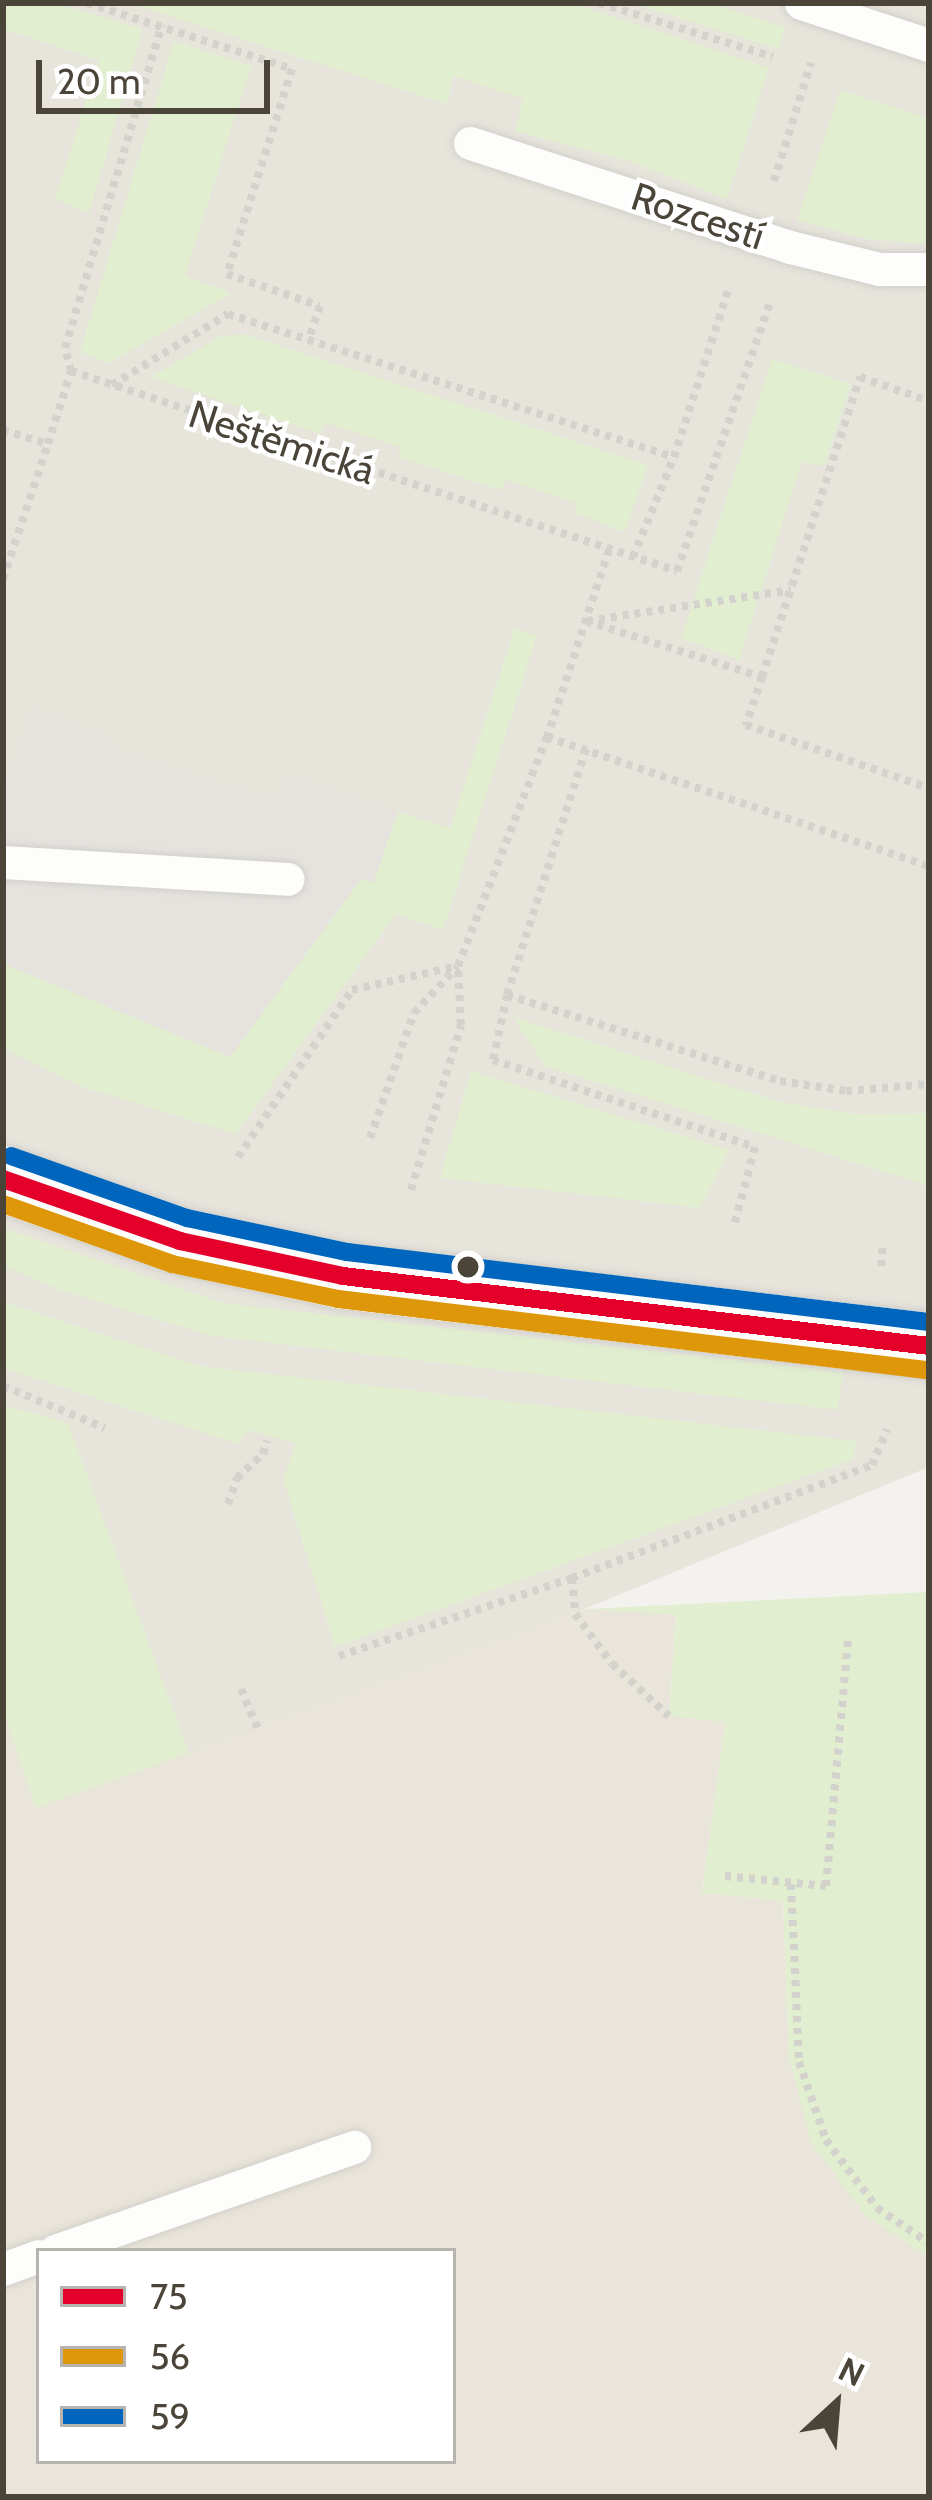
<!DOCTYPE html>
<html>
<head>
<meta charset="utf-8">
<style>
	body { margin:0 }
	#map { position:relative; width:932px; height:2500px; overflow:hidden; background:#f4f2ee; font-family:Cabin,sans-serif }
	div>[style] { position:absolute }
	.residential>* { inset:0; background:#e7e4dc }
	.education>* { inset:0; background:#eae5da }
	.green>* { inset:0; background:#e1eecf }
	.parking>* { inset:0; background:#e6e3df }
	.path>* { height:8px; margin-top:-4px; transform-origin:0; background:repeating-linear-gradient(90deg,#d3d2cc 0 6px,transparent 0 12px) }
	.roads { filter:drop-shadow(0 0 3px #d2d0cb) drop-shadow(0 0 3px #d2d0cb) }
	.service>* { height:33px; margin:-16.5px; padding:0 16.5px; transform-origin:16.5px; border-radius:16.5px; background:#fdfdfc }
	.minor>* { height:66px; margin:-33px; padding:0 33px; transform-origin:33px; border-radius:33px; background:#fdfdfc }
	.bus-1>* { height:18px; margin:-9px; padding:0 9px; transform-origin:9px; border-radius:9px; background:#e4002b }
	.bus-2>* { height:18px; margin:-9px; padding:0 9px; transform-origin:9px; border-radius:9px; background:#dd9709 }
	.bus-3>* { height:18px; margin:-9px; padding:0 9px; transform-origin:9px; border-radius:9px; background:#0065bd }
	.dots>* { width:33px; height:33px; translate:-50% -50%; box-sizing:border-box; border:6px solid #fff; border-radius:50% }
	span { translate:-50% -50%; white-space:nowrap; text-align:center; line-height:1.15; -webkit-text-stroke:9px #fff; paint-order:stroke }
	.street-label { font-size:39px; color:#4b4439 }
	.frame { position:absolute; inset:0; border:6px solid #4b4439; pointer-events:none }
	.legend { position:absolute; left:36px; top:2248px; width:420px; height:216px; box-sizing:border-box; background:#fff; border:3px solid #b7b4b0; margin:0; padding:15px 21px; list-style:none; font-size:36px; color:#4b4439 }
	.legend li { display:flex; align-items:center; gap:24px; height:60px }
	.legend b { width:60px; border:3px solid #b7b4b0 }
	.north { position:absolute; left:776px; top:2344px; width:120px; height:120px; -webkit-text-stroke:9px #fff; paint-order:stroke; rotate:26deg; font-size:33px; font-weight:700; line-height:48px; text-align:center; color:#4b4439 }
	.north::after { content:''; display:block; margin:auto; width:42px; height:54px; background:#4b4439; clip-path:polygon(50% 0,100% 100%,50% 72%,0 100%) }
	.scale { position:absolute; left:36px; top:60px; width:234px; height:54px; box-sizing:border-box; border:6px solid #4b4439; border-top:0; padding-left:15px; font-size:36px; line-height:42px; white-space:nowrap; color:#4b4439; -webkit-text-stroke:9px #fff; paint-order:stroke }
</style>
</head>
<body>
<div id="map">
	<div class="residential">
		<div style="clip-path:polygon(3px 3px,929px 3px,929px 1467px,519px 1636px,143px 1769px,17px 1410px,3px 1403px)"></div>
	</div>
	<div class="education">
		<div style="clip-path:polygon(evenodd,3px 1403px,17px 1409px,143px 1769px,586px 1609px,676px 1614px,669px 1715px,725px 1722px,702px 1893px,783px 1901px,789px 2058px,866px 2216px,929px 2257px,929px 2497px,3px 2497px,3px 1403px,39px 2251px,453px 2251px,453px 2461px,39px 2461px,39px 2251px)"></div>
	</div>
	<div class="green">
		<div style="clip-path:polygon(3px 3px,55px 3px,143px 29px,89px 213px,55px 199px,99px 60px,3px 29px)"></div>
		<div style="clip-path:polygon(128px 3px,572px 3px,769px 68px,727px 199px,632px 162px,515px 131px,523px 99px,453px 76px,447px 104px)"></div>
		<div style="clip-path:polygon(631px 3px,709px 3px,785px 27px,779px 49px)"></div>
		<div style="clip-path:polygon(174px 41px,251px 66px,185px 276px,232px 293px,109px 363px,80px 352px)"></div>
		<div style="clip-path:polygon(840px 90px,929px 118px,929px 244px,866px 239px,797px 220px)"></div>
		<div style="clip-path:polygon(243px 334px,648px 465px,625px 532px,575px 513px,577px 503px,506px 480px,501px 490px,398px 457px,400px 447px,325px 423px,320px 434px,151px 377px,221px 336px)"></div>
		<div style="clip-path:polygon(772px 359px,851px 384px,824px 466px,802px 462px,739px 660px,681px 638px)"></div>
		<div style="clip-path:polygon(515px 628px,537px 636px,443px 930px,396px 914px,236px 1134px,83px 1087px,3px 1049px,3px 958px,12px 967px,230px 1056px,361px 879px,373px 882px,398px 812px,450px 828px)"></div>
		<div style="clip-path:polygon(513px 1017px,780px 1102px,857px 1114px,929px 1113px,929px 1186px,545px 1066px)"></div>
		<div style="clip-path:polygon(471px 1071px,729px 1150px,700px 1208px,440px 1178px)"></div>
		<div style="clip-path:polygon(3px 1228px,223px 1303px,843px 1372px,838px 1410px,212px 1336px,63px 1291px,3px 1266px)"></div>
		<div style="clip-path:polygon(3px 1302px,200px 1366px,856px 1441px,854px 1459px,335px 1647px,283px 1479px,296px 1443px,248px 1430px,238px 1444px,3px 1368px)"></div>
		<div style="clip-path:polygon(3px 1405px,68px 1423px,189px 1753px,36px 1808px,3px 1710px)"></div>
		<div style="clip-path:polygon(929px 1592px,929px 2257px,866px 2216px,811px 2142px,789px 2058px,783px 1901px,702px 1893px,725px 1722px,669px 1716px,676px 1615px,586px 1609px)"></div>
	</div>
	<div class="parking">
		<div style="clip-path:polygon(32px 707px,109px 737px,107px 747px,276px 801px,285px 775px,398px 812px,373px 883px,361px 879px,230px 1057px,11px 967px,3px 958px,3px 792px)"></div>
	</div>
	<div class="path">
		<div style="left:87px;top:3px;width:215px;rotate:17.8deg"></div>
		<div style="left:292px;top:69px;width:215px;rotate:107.6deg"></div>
		<div style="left:227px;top:274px;width:98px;rotate:19deg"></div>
		<div style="left:320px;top:306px;width:36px;rotate:109deg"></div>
		<div style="left:599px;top:3px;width:182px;rotate:17.2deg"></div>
		<div style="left:774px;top:181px;width:124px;rotate:-72.6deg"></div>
		<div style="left:71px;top:371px;width:24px;rotate:-105deg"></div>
		<div style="left:65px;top:348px;width:337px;rotate:-73.3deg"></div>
		<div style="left:112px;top:385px;width:136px;rotate:-31.5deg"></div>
		<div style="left:228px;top:314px;width:468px;rotate:17.8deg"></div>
		<div style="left:3px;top:430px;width:47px;rotate:17.3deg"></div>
		<div style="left:48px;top:444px;width:77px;rotate:-72.5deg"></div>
		<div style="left:71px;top:371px;width:638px;rotate:18.26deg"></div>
		<div style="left:677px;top:571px;width:288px;rotate:-70.9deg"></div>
		<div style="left:609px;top:550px;width:197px;rotate:108.3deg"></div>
		<div style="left:547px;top:737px;width:403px;rotate:18.7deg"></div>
		<div style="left:633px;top:557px;width:108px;rotate:-67.7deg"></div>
		<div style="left:674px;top:457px;width:178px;rotate:-72deg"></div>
		<div style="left:3px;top:579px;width:142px;rotate:-71.6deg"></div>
		<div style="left:586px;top:621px;width:185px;rotate:17.7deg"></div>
		<div style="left:762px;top:677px;width:316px;rotate:-71.9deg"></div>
		<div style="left:860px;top:377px;width:73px;rotate:19.2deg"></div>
		<div style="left:587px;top:621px;width:206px;rotate:-8.6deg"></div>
		<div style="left:762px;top:677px;width:51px;rotate:108.4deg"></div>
		<div style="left:746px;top:725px;width:194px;rotate:19deg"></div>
		<div style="left:586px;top:749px;width:258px;rotate:107.8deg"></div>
		<div style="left:507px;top:995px;width:66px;rotate:102.2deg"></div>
		<div style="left:493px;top:1060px;width:276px;rotate:18.4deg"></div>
		<div style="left:755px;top:1147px;width:82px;rotate:104.9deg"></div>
		<div style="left:507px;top:995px;width:286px;rotate:17.5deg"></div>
		<div style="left:780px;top:1081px;width:67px;rotate:8.6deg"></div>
		<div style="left:846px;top:1091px;width:83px;rotate:-4.8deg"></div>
		<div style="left:370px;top:1138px;width:133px;rotate:-70.6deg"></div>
		<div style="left:414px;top:1013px;width:63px;rotate:-46.9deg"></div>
		<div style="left:238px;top:1157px;width:202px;rotate:-55.7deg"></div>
		<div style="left:352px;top:990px;width:109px;rotate:-12.8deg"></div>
		<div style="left:411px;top:1190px;width:172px;rotate:-73.1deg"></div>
		<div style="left:461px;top:1025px;width:59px;rotate:-92.9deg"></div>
		<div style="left:458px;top:966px;width:246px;rotate:-68.8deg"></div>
		<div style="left:881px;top:1266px;width:22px;rotate:-85deg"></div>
		<div style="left:3px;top:1386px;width:110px;rotate:22.4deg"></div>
		<div style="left:228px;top:1504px;width:28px;rotate:-71deg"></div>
		<div style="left:237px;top:1478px;width:35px;rotate:-43deg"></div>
		<div style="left:263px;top:1454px;width:14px;rotate:-73deg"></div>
		<div style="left:572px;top:1578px;width:36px;rotate:85deg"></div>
		<div style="left:575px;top:1614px;width:62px;rotate:53.5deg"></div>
		<div style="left:612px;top:1664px;width:77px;rotate:42.4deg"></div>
		<div style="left:339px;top:1656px;width:246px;rotate:-18.5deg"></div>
		<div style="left:572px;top:1578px;width:321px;rotate:-20.6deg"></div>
		<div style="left:872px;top:1465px;width:39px;rotate:-67deg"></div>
		<div style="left:241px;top:1689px;width:43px;rotate:67deg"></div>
		<div style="left:725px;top:1876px;width:101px;rotate:5.7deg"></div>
		<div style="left:826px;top:1886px;width:248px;rotate:-84.9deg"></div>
		<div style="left:791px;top:1884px;width:178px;rotate:87.4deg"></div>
		<div style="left:799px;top:2062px;width:83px;rotate:70.9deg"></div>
		<div style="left:826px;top:2140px;width:85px;rotate:53.1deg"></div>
		<div style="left:877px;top:2208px;width:63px;rotate:33.9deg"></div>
	</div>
	<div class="roads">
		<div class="service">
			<div style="left:801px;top:3px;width:135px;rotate:18.2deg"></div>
			<div style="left:470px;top:143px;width:336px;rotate:18deg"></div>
			<div style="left:790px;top:247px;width:92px;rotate:13.9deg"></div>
			<div style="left:879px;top:269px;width:50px"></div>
			<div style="left:3px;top:862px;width:285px;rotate:3.4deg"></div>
			<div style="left:55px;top:2251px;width:317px;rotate:-19.2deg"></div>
			<div style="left:3px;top:2269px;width:38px;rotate:-20deg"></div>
		</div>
		<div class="minor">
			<div style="left:3px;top:1179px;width:188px;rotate:19.3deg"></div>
			<div style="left:180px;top:1241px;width:167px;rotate:12.1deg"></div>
			<div style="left:343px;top:1276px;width:590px;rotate:6.81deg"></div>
		</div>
	</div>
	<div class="bus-1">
		<div style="left:3px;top:1179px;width:188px;rotate:19.3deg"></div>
		<div style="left:180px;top:1241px;width:167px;rotate:12.1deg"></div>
		<div style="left:343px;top:1276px;width:590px;rotate:6.81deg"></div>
	</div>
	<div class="bus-2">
		<div style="left:3px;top:1204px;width:179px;rotate:19.5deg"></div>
		<div style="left:172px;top:1264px;width:170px;rotate:11.9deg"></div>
		<div style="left:338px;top:1299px;width:592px;rotate:6.89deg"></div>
	</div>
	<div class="bus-3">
		<div style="left:11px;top:1156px;width:187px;rotate:19.4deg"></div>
		<div style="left:187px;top:1218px;width:164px;rotate:12deg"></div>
		<div style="left:347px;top:1252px;width:586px;rotate:6.86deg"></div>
	</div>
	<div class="dots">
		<div style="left:468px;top:1267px;background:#4b4439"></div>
	</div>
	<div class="street-label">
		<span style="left:698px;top:216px;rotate:18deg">Rozcestí</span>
		<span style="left:282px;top:442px;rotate:18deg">Neštěmická</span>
	</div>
	<div class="frame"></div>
	<ul class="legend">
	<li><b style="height:15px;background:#e4002b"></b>75</li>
	<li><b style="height:15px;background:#dd9709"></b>56</li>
	<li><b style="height:15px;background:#0065bd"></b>59</li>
	</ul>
	<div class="north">N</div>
	<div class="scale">20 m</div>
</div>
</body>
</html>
